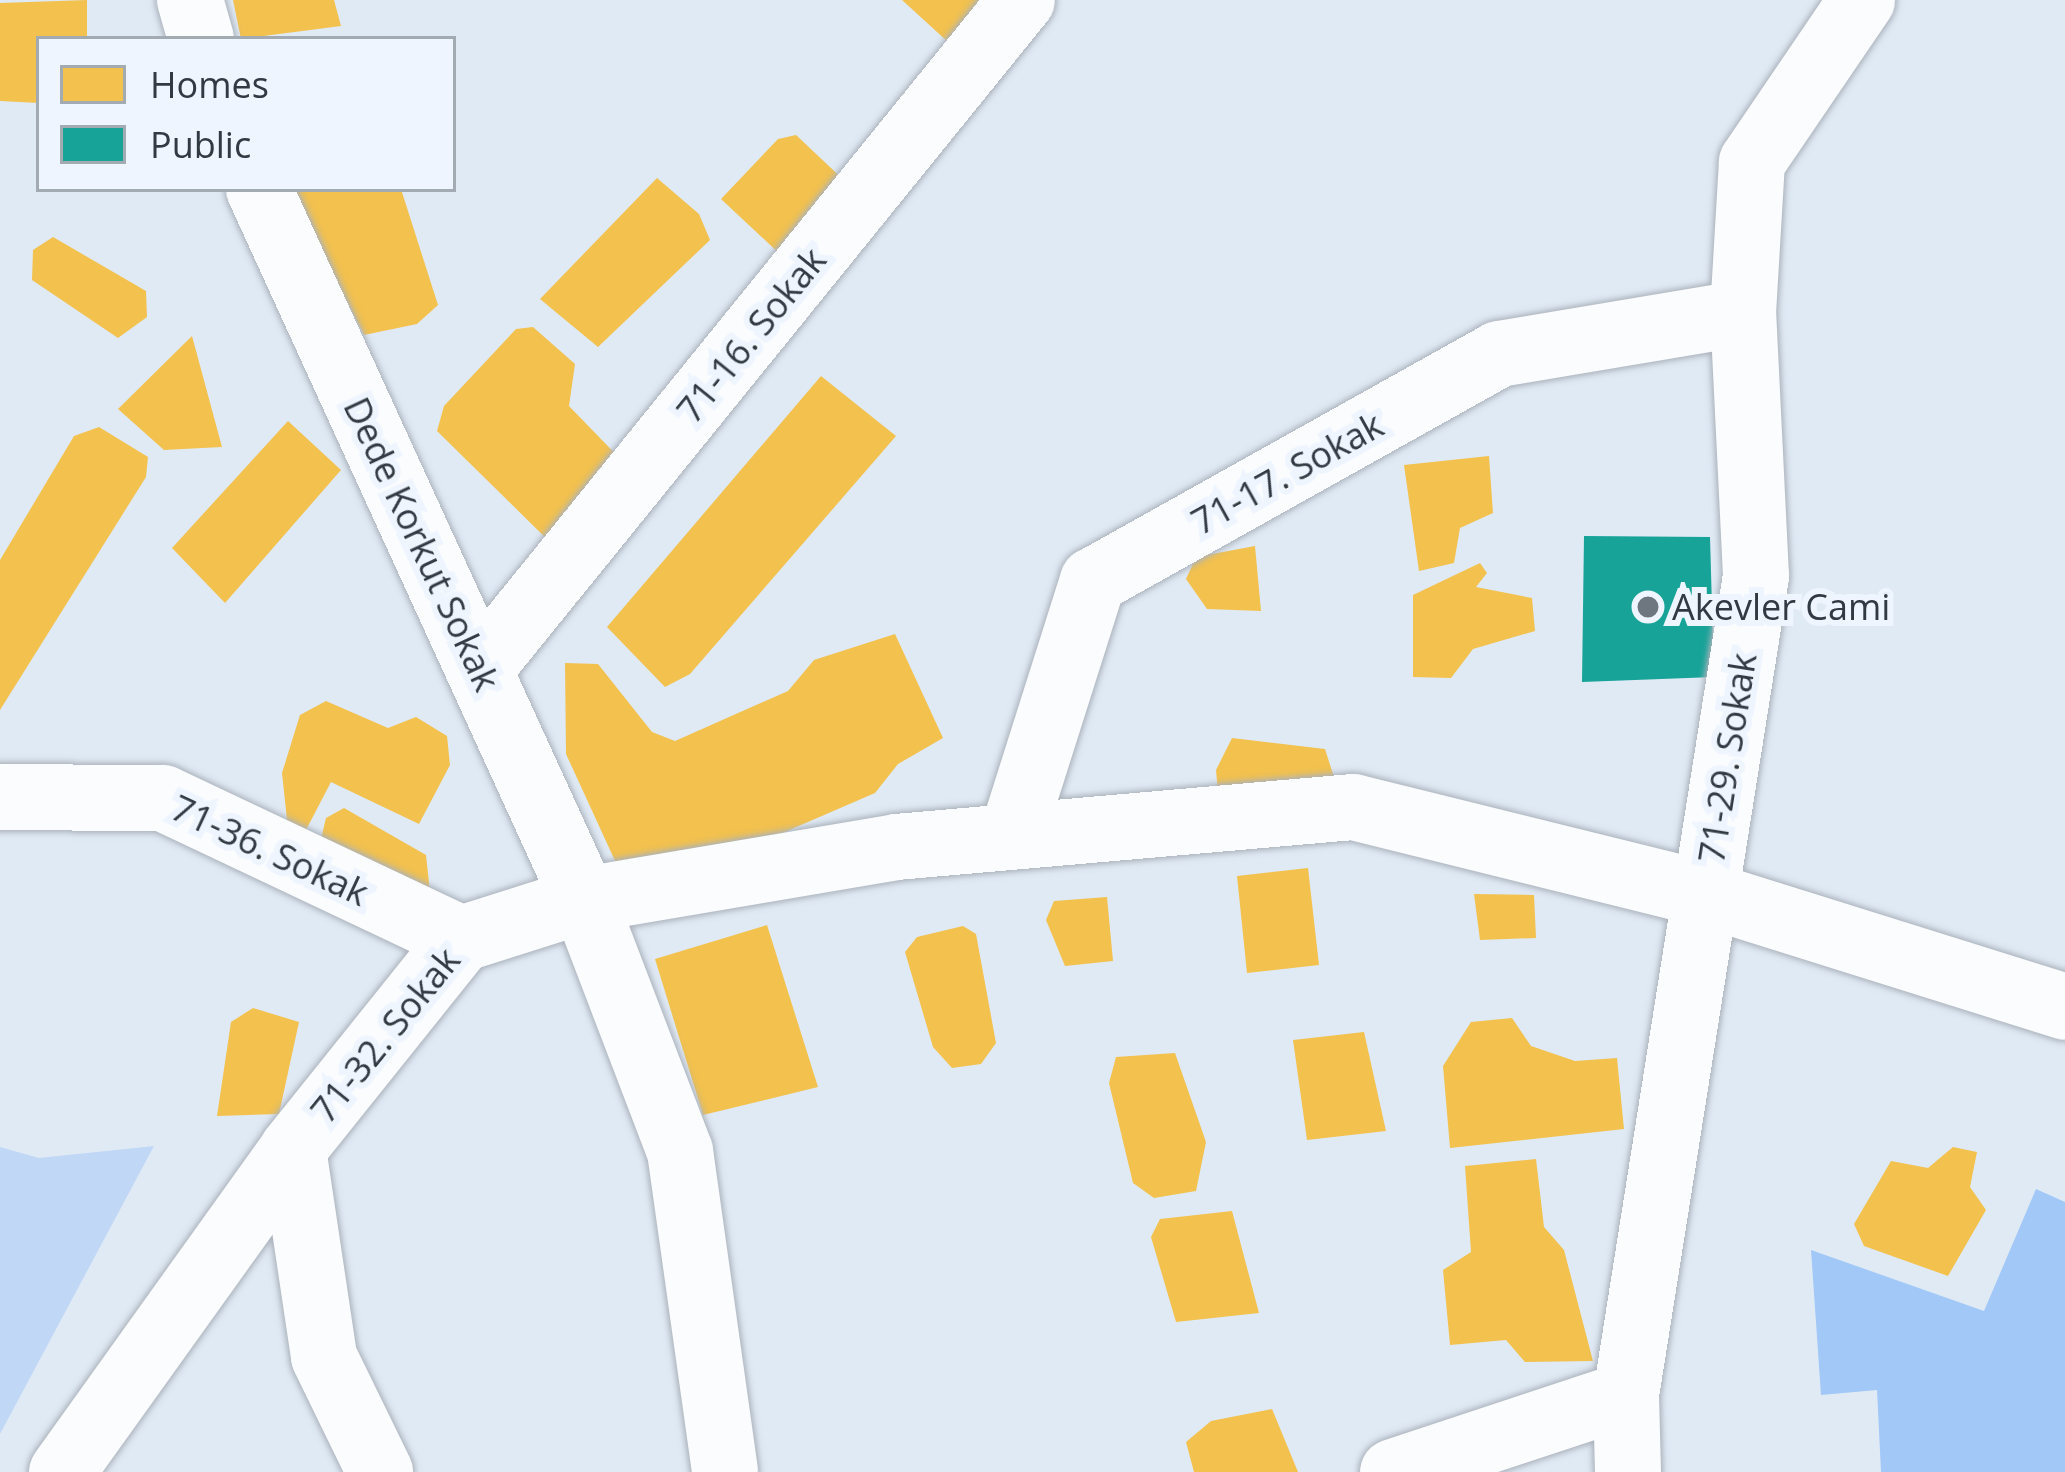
<!DOCTYPE html>
<html>
<head>
<meta charset="utf-8">
<style>
	body { margin:0 }
	#map { position:relative; width:2065px; height:1472px; overflow:hidden; background:#e0eaf5; font-family:"Open Sans",sans-serif }
	div>[style] { position:absolute }
	.green>* { inset:0; background:#c0d8f6 }
	.forest>* { inset:0; background:#a1c8f6 }
	.homes>* { inset:0; background:#f2c14e }
	.public>* { inset:0; background:#17a398 }
	.roads { filter:drop-shadow(0 0 3px #abb2bb) drop-shadow(0 0 3px #abb2bb) }
	.minor>* { height:66px; margin:-33px; padding:0 33px; transform-origin:33px; border-radius:33px; background:#fafcfe }
	.dots>* { width:33px; height:33px; translate:-50% -50%; box-sizing:border-box; border:6px solid #eef5fe; border-radius:50% }
	span { translate:-50% -50%; white-space:nowrap; text-align:center; line-height:1.15; -webkit-text-stroke:12px #eef5fe; paint-order:stroke }
	.street-label { font-size:36px; color:#313941 }
	.poi-label { font-size:36px; color:#313941 }
	.left { translate:0 -50%; text-align:left }
	.legend { position:absolute; left:36px; top:36px; width:420px; height:156px; box-sizing:border-box; background:#eef5fe; border:3px solid #a2aab2; margin:0; padding:15px 21px; list-style:none; font-size:36px; color:#313941 }
	.legend li { display:flex; align-items:center; gap:24px; height:60px }
	.legend b { width:60px; border:3px solid #a2aab2 }
</style>
</head>
<body>
<div id="map">
	<div class="green">
		<div style="clip-path:polygon(154px 1146px,0 1434px,0 1147px,39px 1158px)"></div>
	</div>
	<div class="forest">
		<div style="clip-path:polygon(2036px 1189px,2065px 1202px,2065px 1472px,1881px 1472px,1877px 1390px,1821px 1395px,1811px 1250px,1984px 1311px)"></div>
	</div>
	<div class="homes">
		<div style="clip-path:polygon(87px 0,87px 39px,39px 39px,39px 103px,0 101px,0 3px)"></div>
		<div style="clip-path:polygon(233px 0,334px 0,341px 26px,241px 39px)"></div>
		<div style="clip-path:polygon(902px 0,986px 0,955px 30px,960px 53px)"></div>
		<div style="clip-path:polygon(796px 135px,849px 185px,782px 256px,721px 199px,778px 139px)"></div>
		<div style="clip-path:polygon(657px 178px,699px 214px,710px 240px,598px 347px,540px 299px)"></div>
		<div style="clip-path:polygon(290px 189px,401px 189px,438px 305px,417px 324px,364px 335px)"></div>
		<div style="clip-path:polygon(53px 237px,146px 291px,147px 317px,118px 338px,32px 280px,33px 250px)"></div>
		<div style="clip-path:polygon(533px 327px,575px 364px,569px 406px,630px 469px,557px 549px,437px 431px,444px 406px,516px 329px)"></div>
		<div style="clip-path:polygon(192px 336px,222px 447px,164px 450px,118px 409px)"></div>
		<div style="clip-path:polygon(821px 376px,896px 436px,690px 674px,665px 687px,607px 627px)"></div>
		<div style="clip-path:polygon(288px 421px,341px 470px,225px 603px,172px 548px)"></div>
		<div style="clip-path:polygon(99px 427px,148px 457px,146px 477px,0 710px,0 560px,74px 436px)"></div>
		<div style="clip-path:polygon(1489px 456px,1493px 513px,1460px 528px,1454px 563px,1419px 571px,1404px 465px)"></div>
		<div style="clip-path:polygon(1255px 546px,1261px 611px,1207px 609px,1186px 579px,1196px 557px)"></div>
		<div style="clip-path:polygon(1480px 563px,1487px 573px,1476px 587px,1532px 598px,1535px 631px,1473px 649px,1451px 678px,1413px 677px,1413px 595px)"></div>
		<div style="clip-path:polygon(895px 634px,943px 738px,898px 764px,875px 793px,764px 841px,616px 863px,566px 754px,565px 663px,598px 664px,652px 732px,675px 741px,788px 691px,814px 660px)"></div>
		<div style="clip-path:polygon(326px 701px,388px 728px,416px 717px,447px 736px,450px 765px,419px 824px,331px 782px,306px 830px,288px 829px,282px 773px,300px 715px)"></div>
		<div style="clip-path:polygon(1232px 738px,1325px 749px,1338px 790px,1219px 803px,1216px 770px)"></div>
		<div style="clip-path:polygon(344px 808px,426px 855px,430px 892px,321px 839px,326px 818px)"></div>
		<div style="clip-path:polygon(1308px 868px,1319px 965px,1247px 973px,1237px 876px)"></div>
		<div style="clip-path:polygon(1474px 894px,1534px 895px,1536px 938px,1480px 940px)"></div>
		<div style="clip-path:polygon(1107px 897px,1113px 961px,1065px 966px,1046px 920px,1054px 901px)"></div>
		<div style="clip-path:polygon(767px 925px,818px 1087px,703px 1115px,655px 959px)"></div>
		<div style="clip-path:polygon(963px 926px,976px 934px,996px 1043px,981px 1064px,952px 1068px,933px 1047px,905px 952px,917px 937px)"></div>
		<div style="clip-path:polygon(253px 1008px,299px 1022px,279px 1114px,217px 1116px,231px 1022px)"></div>
		<div style="clip-path:polygon(1512px 1018px,1531px 1046px,1575px 1061px,1617px 1058px,1624px 1129px,1450px 1148px,1443px 1066px,1471px 1022px)"></div>
		<div style="clip-path:polygon(1364px 1032px,1386px 1131px,1307px 1140px,1293px 1040px)"></div>
		<div style="clip-path:polygon(1175px 1053px,1206px 1142px,1196px 1191px,1154px 1198px,1133px 1183px,1109px 1083px,1116px 1057px)"></div>
		<div style="clip-path:polygon(1953px 1147px,1977px 1152px,1970px 1187px,1986px 1210px,1948px 1276px,1864px 1246px,1854px 1224px,1891px 1161px,1928px 1168px)"></div>
		<div style="clip-path:polygon(1536px 1159px,1544px 1227px,1564px 1250px,1593px 1361px,1525px 1362px,1506px 1340px,1450px 1345px,1443px 1270px,1471px 1252px,1465px 1166px)"></div>
		<div style="clip-path:polygon(1232px 1211px,1259px 1313px,1176px 1322px,1151px 1237px,1160px 1219px)"></div>
		<div style="clip-path:polygon(1272px 1409px,1298px 1472px,1194px 1472px,1186px 1442px,1211px 1421px)"></div>
	</div>
	<div class="public">
		<div style="clip-path:polygon(1584px 536px,1710px 537px,1714px 677px,1582px 682px)"></div>
	</div>
	<div class="roads">
		<div class="minor">
			<div style="left:190px;top:0;width:41px;rotate:74.2deg"></div>
			<div style="left:259px;top:189px;width:782px;rotate:65.43deg"></div>
			<div style="left:584px;top:900px;width:269px;rotate:69.1deg"></div>
			<div style="left:680px;top:1151px;width:324px;rotate:82deg"></div>
			<div style="left:480px;top:669px;width:861px;rotate:-50.99deg"></div>
			<div style="left:0;top:797px;width:163px;rotate:0.4deg"></div>
			<div style="left:163px;top:798px;width:330px;rotate:25.3deg"></div>
			<div style="left:1012px;top:836px;width:268px;rotate:-72.4deg"></div>
			<div style="left:1093px;top:581px;width:465px;rotate:-29.2deg"></div>
			<div style="left:1499px;top:354px;width:247px;rotate:-9.5deg"></div>
			<div style="left:293px;top:1149px;width:210px;rotate:81.5deg"></div>
			<div style="left:324px;top:1357px;width:128px;rotate:64deg"></div>
			<div style="left:62px;top:1472px;width:397px;rotate:-54.4deg"></div>
			<div style="left:293px;top:1149px;width:269px;rotate:-51.3deg"></div>
			<div style="left:461px;top:939px;width:129px;rotate:-17.6deg"></div>
			<div style="left:584px;top:900px;width:316px;rotate:-9.6deg"></div>
			<div style="left:896px;top:847px;width:459px;rotate:-5deg"></div>
			<div style="left:1353px;top:807px;width:363px;rotate:13.9deg"></div>
			<div style="left:1705px;top:894px;width:377px;rotate:17.4deg"></div>
			<div style="left:1393px;top:1472px;width:245px;rotate:-18.3deg"></div>
			<div style="left:1628px;top:1472px;width:77px;rotate:-91.5deg"></div>
			<div style="left:1626px;top:1395px;width:829px;rotate:-80.98deg"></div>
			<div style="left:1756px;top:576px;width:263px;rotate:-92.8deg"></div>
			<div style="left:1743px;top:313px;width:151px;rotate:-86.6deg"></div>
			<div style="left:1752px;top:162px;width:196px;rotate:-55.8deg"></div>
		</div>
	</div>
	<div class="dots">
		<div style="left:1648px;top:607px;background:#6e7780"></div>
	</div>
	<div class="street-label">
		<span style="left:751px;top:335px;rotate:-51deg">71-16. Sokak</span>
		<span style="left:1287px;top:473px;rotate:-29deg">71-17. Sokak</span>
		<span style="left:422px;top:544px;rotate:65deg">Dede Korkut Sokak</span>
		<span style="left:1727px;top:758px;rotate:-81deg">71-29. Sokak</span>
		<span style="left:270px;top:850px;rotate:25deg">71-36. Sokak</span>
		<span style="left:385px;top:1035px;rotate:-51deg">71-32. Sokak</span>
	</div>
	<div class="poi-label">
		<span class="left" style="left:1672px;top:607px">Akevler Cami</span>
	</div>
	<ul class="legend">
	<li><b style="height:33px;background:#f2c14e"></b>Homes</li>
	<li><b style="height:33px;background:#17a398"></b>Public</li>
	</ul>
</div>
</body>
</html>
